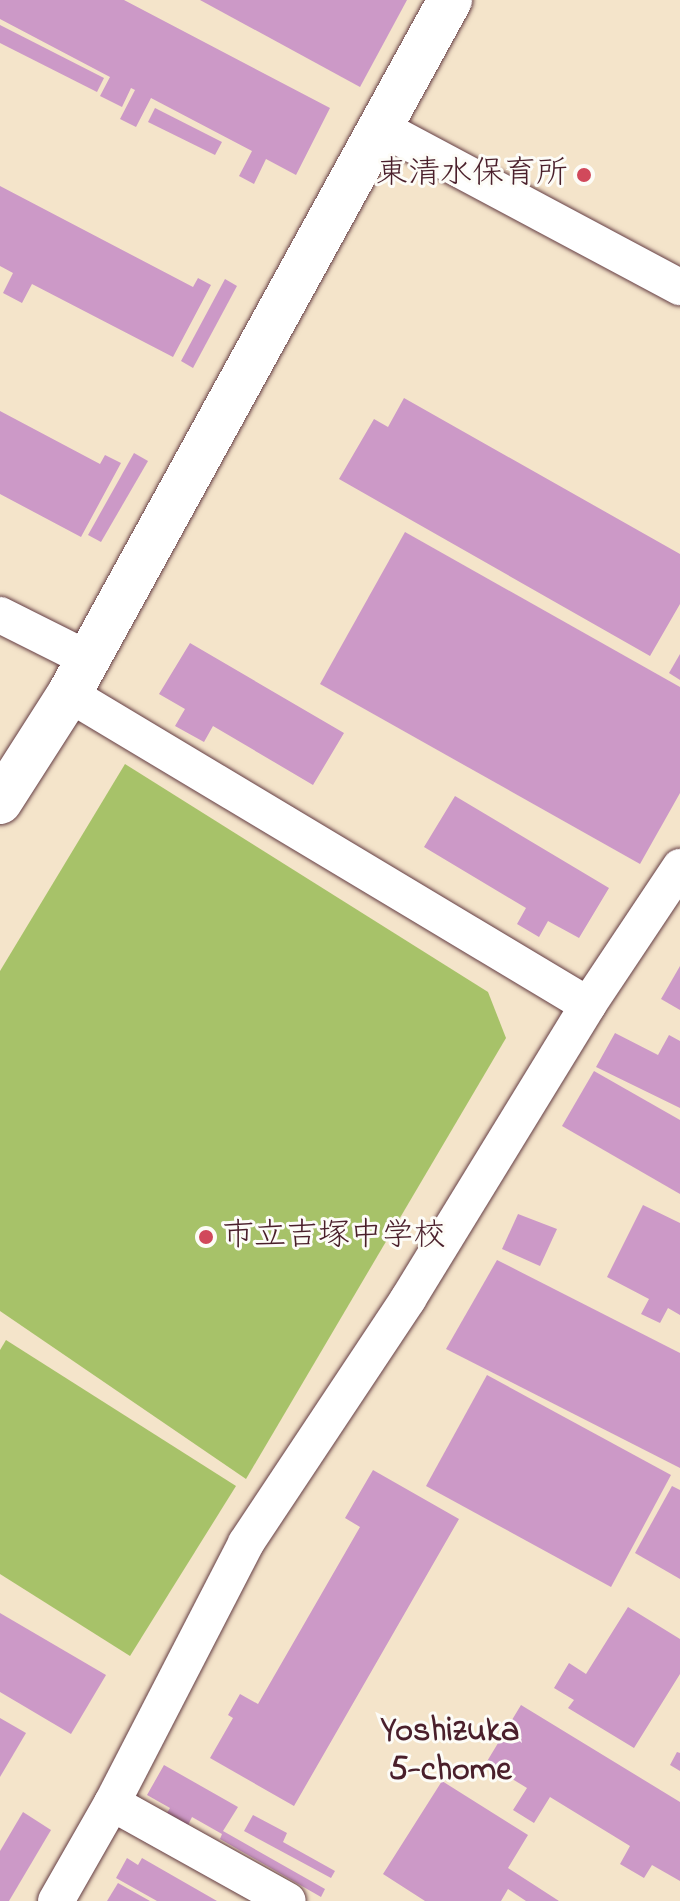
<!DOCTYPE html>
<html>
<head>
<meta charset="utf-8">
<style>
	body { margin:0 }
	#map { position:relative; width:680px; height:1901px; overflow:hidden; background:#f4e4ca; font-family:"Indie Flower","Klee One",sans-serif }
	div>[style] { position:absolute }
	.green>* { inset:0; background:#a7c269 }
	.building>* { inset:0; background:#cc99c7 }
	.roads { filter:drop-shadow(0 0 2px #643d43) drop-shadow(0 0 2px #643d43) }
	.minor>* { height:36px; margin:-18px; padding:0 18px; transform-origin:18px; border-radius:18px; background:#fff }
	.tertiary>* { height:44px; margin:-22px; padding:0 22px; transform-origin:22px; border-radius:22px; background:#fff }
	.dots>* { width:22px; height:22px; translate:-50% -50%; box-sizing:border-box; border:4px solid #fdfcf7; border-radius:50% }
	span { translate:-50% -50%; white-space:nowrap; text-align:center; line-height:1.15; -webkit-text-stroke:6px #fdfcf7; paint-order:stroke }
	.poi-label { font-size:32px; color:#4a1f2b }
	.right { translate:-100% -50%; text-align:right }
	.left { translate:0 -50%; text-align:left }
	.neighbourhood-label { font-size:34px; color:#4a1f2b; font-weight:700 }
</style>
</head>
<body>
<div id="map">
	<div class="green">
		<div style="clip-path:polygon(125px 764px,488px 992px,506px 1038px,246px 1479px,0 1311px,0 971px)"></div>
		<div style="clip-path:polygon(6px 1340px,236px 1486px,130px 1656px,0 1574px,0 1350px)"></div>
	</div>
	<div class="building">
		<div style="clip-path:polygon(0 0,124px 0,330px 108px,296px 175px,266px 159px,254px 184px,239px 176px,252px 151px,151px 98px,136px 127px,120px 119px,135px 90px,131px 88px,122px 107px,100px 96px,110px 77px,0 19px)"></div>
		<div style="clip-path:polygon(200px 0,407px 0,360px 87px)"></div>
		<div style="clip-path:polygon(0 25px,104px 78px,97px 92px,0 43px)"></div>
		<div style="clip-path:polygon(155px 108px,222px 142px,215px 155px,148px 122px)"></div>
		<div style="clip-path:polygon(0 186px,193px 287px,198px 278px,211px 285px,173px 357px,32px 284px,22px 303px,3px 293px,13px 273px,0 266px)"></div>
		<div style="clip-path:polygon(225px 279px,237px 286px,193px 368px,181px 361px)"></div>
		<div style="clip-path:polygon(404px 398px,680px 554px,680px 604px,650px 656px,339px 479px,374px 419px,388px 427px)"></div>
		<div style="clip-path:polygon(0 411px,100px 464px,105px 455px,121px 463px,81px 537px,0 494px)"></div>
		<div style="clip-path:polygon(134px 453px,148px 461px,101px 542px,88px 535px)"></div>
		<div style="clip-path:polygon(405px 532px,680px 687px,680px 793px,640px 864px,320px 684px)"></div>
		<div style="clip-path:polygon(190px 643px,344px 733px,313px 785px,213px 726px,204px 742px,175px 726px,185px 709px,159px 694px)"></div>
		<div style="clip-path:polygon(680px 654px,680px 680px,669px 673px)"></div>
		<div style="clip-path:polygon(455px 796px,609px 888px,579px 938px,548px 921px,539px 937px,517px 924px,526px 908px,424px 847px)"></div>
		<div style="clip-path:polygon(680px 966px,680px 1010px,661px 999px)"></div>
		<div style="clip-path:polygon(615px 1033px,658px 1055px,669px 1035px,680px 1041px,680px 1108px,596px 1067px)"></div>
		<div style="clip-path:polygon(594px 1071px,680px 1120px,680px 1194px,562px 1126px)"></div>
		<div style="clip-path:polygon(643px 1205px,680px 1223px,680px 1315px,668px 1308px,660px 1323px,641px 1314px,649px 1299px,607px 1277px)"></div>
		<div style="clip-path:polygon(518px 1214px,557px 1229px,540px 1266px,502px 1249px)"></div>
		<div style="clip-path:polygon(497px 1260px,680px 1353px,680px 1468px,446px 1349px)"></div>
		<div style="clip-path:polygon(487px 1375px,671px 1475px,611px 1587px,426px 1486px)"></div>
		<div style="clip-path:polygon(373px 1470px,459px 1519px,294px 1806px,210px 1758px,233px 1718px,228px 1715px,240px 1694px,258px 1704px,360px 1527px,345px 1518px)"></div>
		<div style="clip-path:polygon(672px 1486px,680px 1490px,680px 1579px,635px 1553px)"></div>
		<div style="clip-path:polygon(628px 1607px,680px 1639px,680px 1674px,634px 1748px,568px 1708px,574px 1700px,554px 1688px,569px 1663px,586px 1674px)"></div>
		<div style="clip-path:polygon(0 1613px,106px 1675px,71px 1734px,0 1692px)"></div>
		<div style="clip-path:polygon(521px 1705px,680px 1802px,680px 1881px,652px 1865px,644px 1878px,620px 1864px,630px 1846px,550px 1797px,534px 1823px,513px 1810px,527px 1788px,486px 1763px)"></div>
		<div style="clip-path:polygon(0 1718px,26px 1733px,0 1777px)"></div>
		<div style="clip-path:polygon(677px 1752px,680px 1753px,680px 1771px,670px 1765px)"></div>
		<div style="clip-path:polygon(164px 1765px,238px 1807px,223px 1831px,325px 1889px,321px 1897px,220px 1839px,222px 1834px,192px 1817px,188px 1825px,167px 1813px,170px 1808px,147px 1795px)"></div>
		<div style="clip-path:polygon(442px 1781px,528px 1835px,508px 1868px,559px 1901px,526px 1901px,508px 1889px,501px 1901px,425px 1901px,383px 1874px)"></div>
		<div style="clip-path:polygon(23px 1812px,51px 1830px,9px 1901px,0 1901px,0 1851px)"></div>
		<div style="clip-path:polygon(253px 1815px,287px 1833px,283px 1842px,335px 1871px,331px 1878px,244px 1831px)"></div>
		<div style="clip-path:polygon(127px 1858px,138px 1865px,142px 1858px,217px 1901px,157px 1901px,116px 1878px)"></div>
		<div style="clip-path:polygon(118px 1883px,150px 1901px,107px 1901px)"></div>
	</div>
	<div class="roads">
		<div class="minor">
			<div style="left:380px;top:127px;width:340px;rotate:28.1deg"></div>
			<div style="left:0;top:615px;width:98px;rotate:26.6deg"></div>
			<div style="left:69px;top:694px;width:605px;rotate:30.93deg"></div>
			<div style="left:112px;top:1803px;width:201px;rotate:29.1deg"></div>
			<div style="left:56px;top:1901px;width:113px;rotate:-60.3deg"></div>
			<div style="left:112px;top:1803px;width:292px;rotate:-62.7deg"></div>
			<div style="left:246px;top:1543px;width:293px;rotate:-56.4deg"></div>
			<div style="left:408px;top:1299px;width:345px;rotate:-58.5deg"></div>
			<div style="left:588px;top:1005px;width:166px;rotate:-56.3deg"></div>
		</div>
		<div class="tertiary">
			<div style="left:0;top:802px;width:128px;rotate:-57.4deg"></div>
			<div style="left:69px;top:694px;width:792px;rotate:-61.23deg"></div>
		</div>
	</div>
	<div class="dots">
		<div style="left:584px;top:175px;background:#d1495b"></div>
		<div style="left:206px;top:1237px;background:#d1495b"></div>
	</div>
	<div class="poi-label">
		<span class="right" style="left:568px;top:175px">東清水保育所</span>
		<span class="left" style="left:222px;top:1237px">市立吉塚中学校</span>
	</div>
	<div class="neighbourhood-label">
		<span style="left:450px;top:1752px">Yoshizuka<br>5-chome</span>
	</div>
</div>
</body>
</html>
